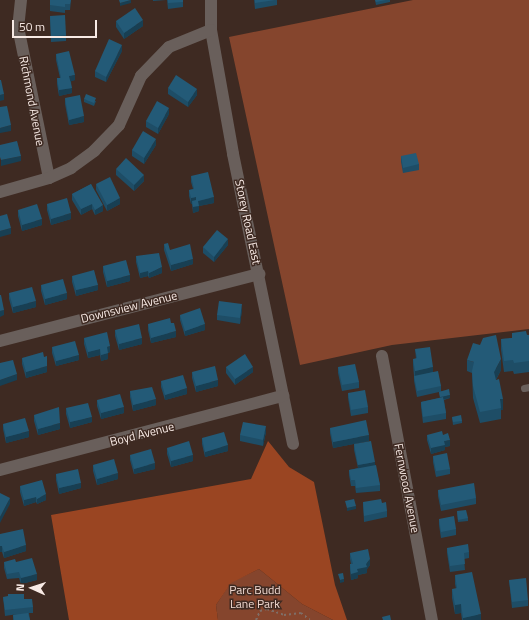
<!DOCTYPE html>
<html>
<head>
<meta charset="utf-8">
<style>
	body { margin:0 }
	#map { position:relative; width:529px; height:620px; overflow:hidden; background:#3e2a22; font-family:"Titillium Web",sans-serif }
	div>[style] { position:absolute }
	.green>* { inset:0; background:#85452d }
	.forest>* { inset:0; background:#9a4522 }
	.path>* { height:2px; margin-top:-1px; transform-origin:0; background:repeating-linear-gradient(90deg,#7f6e67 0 2px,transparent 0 5px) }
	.lane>* { height:7px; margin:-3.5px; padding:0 3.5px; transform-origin:3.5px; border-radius:3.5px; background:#695f5b }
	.street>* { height:12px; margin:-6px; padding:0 6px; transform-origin:6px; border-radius:6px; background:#695f5b }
	.wall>* { inset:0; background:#1e4d66 }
	.shaded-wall>* { inset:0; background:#183f53 }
	.building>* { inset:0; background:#235a77 }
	span { translate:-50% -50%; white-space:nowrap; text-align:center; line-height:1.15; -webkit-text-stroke:3px #3e2a22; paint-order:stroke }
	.street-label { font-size:12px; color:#f8eae5 }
	.park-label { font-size:12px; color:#f1d8cf }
	.north { position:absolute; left:12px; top:568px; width:40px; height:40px; -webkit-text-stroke:3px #3e2a22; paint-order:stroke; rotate:273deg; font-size:11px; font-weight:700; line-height:16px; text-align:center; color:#f8eae5 }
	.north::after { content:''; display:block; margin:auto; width:14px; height:18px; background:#f8eae5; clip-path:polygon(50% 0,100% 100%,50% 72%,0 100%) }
	.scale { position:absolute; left:12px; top:20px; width:85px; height:18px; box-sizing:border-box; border:2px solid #f8eae5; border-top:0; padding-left:5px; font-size:12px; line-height:14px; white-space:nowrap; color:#f8eae5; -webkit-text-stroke:3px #3e2a22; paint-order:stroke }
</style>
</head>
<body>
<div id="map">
	<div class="green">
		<div style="clip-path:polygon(413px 0,529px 0,529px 329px,392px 345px,300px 365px,229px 37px)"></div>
		<div style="clip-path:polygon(259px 569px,302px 604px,333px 620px,218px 620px,216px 605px,231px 582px)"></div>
	</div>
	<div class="forest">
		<div style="clip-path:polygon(268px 441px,289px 467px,314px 482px,335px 585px,347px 620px,333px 620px,302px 604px,259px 569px,231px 583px,216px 605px,218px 620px,69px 620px,51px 515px,251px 479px)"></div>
	</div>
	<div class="path">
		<div style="left:256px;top:620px;width:10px;rotate:-66deg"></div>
		<div style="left:260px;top:611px;width:7px;rotate:-16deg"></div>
		<div style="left:267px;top:609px;width:18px;rotate:19deg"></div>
		<div style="left:284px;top:615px;width:17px;rotate:-7deg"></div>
		<div style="left:301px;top:613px;width:11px;rotate:38deg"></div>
	</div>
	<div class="lane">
		<div style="left:524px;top:388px;width:5px;rotate:-11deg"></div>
	</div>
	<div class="street">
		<div style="left:21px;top:0;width:27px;rotate:96deg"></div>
		<div style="left:18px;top:27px;width:154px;rotate:78.4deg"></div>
		<div style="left:211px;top:0;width:30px;rotate:90deg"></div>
		<div style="left:211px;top:30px;width:126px;rotate:79.9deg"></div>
		<div style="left:233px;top:154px;width:296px;rotate:78.3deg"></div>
		<div style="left:0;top:192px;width:51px;rotate:-15.9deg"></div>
		<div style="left:49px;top:178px;width:24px;rotate:-24deg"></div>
		<div style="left:71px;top:168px;width:29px;rotate:-36deg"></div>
		<div style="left:94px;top:151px;width:36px;rotate:-46deg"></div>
		<div style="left:119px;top:125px;width:54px;rotate:-65.8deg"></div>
		<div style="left:141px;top:76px;width:40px;rotate:-46deg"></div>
		<div style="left:169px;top:47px;width:45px;rotate:-22deg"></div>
		<div style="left:0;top:341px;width:268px;rotate:-14.5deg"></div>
		<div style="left:382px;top:356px;width:269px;rotate:79.3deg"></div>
		<div style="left:0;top:470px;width:293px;rotate:-14.7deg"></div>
	</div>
	<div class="wall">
		<div style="clip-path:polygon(50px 0,71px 0,70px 10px,65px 10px,65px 13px,50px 11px)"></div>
		<div style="clip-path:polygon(153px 0,166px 0,153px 1px)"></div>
		<div style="clip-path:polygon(167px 0,183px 0,183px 7px,168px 9px)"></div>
		<div style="clip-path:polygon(254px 0,277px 0,277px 5px,255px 9px)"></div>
		<div style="clip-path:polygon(375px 0,390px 0,390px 2px,376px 5px)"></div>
		<div style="clip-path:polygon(50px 16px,66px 35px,66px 41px,51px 42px)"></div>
		<div style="clip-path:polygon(116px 21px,143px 26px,124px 39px,116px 27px)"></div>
		<div style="clip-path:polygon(122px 51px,106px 82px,95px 77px,95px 71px)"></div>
		<div style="clip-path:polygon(56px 54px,75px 80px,71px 81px,72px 93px,59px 96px,57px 84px,57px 78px,60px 78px,56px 60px)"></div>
		<div style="clip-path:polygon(168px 88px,197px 95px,188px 107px,168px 94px)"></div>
		<div style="clip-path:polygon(65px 98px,84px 122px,69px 125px,65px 104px)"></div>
		<div style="clip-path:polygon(84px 99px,96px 101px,94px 106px,84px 102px)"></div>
		<div style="clip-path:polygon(169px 114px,158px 134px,146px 127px,146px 121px)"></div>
		<div style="clip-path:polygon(156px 145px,144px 164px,132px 156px,132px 150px)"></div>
		<div style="clip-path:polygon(401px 156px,419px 164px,419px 170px,403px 173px,401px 162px)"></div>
		<div style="clip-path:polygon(116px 169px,144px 181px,134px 191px,116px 175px)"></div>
		<div style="clip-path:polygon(191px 176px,214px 203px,199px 206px,199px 211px,193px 213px,192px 204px,191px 204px,189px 196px,189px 190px,193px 189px,191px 182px)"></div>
		<div style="clip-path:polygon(91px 184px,103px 211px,95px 215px,92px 209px,81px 215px,72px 200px,72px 194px)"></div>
		<div style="clip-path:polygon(96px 184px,120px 204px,107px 211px,96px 190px)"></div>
		<div style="clip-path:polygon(47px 204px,71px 219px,51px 225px,47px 210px)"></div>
		<div style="clip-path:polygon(18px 210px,42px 225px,22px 231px,18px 216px)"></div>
		<div style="clip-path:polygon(164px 244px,170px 250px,193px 264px,171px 271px,164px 250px)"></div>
		<div style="clip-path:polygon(228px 245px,214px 262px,203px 253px,203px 247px)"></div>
		<div style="clip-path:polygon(136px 256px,162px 273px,149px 278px,148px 276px,140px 278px,136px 262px)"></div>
		<div style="clip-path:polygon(103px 266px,130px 281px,107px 287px,103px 272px)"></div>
		<div style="clip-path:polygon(72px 276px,98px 290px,76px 296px,72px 282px)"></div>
		<div style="clip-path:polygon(41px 285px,67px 299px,45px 305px,41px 291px)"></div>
		<div style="clip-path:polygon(9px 293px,36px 307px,13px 313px,9px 299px)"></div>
		<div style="clip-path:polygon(242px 310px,240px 324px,217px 320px,217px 315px)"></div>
		<div style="clip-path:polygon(180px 315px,205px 330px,185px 336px,180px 320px)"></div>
		<div style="clip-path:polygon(148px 324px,176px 337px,151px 343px,148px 330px)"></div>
		<div style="clip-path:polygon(115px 330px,142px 344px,119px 350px,115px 336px)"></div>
		<div style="clip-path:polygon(512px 333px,529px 335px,529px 372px,514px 374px,513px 371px,504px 372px,501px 350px,501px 339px,512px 338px)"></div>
		<div style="clip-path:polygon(84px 338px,110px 352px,108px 353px,108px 359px,101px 361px,100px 355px,88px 358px,84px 344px)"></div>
		<div style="clip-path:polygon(52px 347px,79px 360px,56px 366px,52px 353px)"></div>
		<div style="clip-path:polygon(415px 349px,433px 372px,441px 386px,441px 391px,450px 398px,444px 400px,446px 413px,446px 419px,423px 423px,421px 407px,421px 402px,440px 398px,439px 392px,417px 397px,414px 381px,414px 376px,413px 365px,413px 359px,416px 359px)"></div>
		<div style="clip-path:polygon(22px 358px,47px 372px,26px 378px,22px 364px)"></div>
		<div style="clip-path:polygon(467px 360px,501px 370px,496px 380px,503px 410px,501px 410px,501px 419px,480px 423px,473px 398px,472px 373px,467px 371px)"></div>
		<div style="clip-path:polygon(226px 367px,253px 372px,235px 385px,226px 373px)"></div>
		<div style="clip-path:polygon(338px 367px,359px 382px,359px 388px,342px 391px,338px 373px)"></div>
		<div style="clip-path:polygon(192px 372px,218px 386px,196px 392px,192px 378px)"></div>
		<div style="clip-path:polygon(161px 381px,187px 394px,165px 400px,161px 387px)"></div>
		<div style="clip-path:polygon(130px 391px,156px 405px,133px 411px,130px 397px)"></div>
		<div style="clip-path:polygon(348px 393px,368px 407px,368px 413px,351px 416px,348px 398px)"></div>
		<div style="clip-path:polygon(97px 400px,124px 413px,101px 419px,97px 406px)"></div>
		<div style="clip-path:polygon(66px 408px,92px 422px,70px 428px,66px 414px)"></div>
		<div style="clip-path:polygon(34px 415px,60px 429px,38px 435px,34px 421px)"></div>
		<div style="clip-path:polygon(452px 417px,462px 421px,462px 423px,453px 425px)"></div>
		<div style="clip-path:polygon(3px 424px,29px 437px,6px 443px,3px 429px)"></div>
		<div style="clip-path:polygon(330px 428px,369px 441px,333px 448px,330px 433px)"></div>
		<div style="clip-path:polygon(266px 432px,263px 446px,240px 441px,240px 435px)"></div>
		<div style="clip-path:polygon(427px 435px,443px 435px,450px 446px,445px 447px,445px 450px,431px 454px,427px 440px)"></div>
		<div style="clip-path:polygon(202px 438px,228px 451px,205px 457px,202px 444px)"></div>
		<div style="clip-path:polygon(354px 444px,375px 465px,380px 485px,380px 491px,356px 493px,355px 486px,351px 486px,349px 475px,349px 470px,358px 468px,354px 450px)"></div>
		<div style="clip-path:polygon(167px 448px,193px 461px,171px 467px,167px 454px)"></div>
		<div style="clip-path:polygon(130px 455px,155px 469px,134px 474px,130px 460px)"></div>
		<div style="clip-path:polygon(433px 456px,450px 469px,450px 474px,436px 477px,433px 462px)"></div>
		<div style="clip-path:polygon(93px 465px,118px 479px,97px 485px,93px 471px)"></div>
		<div style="clip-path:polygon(56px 474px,81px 488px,59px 494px,56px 480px)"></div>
		<div style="clip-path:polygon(20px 486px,46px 500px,37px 504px,36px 502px,24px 506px,20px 492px)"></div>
		<div style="clip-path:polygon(438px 490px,476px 498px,476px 504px,441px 511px,438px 496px)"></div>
		<div style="clip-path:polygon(363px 502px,382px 503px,387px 511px,387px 517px,364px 522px)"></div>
		<div style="clip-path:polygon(457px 511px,468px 518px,468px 521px,458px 522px)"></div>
		<div style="clip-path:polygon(439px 519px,456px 529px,456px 535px,441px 538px,439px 525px)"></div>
		<div style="clip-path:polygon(0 534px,26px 551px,4px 558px,2px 552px,0 552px)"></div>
		<div style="clip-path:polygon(447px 548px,469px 552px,469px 558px,464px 559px,465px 570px,450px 572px,447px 553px)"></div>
		<div style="clip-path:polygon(350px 553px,370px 565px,367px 569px,367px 573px,358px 575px,358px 578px,351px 580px,350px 570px,350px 564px,351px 564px,350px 559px)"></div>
		<div style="clip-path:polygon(4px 562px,16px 562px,37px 580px,21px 584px,19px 578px,7px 579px,4px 568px)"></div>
		<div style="clip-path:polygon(455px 575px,481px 620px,462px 620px,461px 613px,455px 614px,452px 598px,452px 589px,456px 589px,455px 584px)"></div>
		<div style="clip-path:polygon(509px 580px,528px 600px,528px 606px,512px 608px)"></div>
		<div style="clip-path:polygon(3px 597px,24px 599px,33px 607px,33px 613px,29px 613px,30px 620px,13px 620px,13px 615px,18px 614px,5px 616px)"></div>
	</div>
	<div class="shaded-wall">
		<div style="clip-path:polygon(131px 0,131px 3px,120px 6px,120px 3px)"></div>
		<div style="clip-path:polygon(143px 20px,143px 26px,124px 39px,124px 33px)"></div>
		<div style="clip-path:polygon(122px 45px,122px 51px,106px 82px,106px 77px)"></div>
		<div style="clip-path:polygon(75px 75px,75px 80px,69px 82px,69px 76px)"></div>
		<div style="clip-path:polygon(72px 88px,72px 93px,59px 96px,59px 90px)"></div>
		<div style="clip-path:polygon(197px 89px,197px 95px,188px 107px,188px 102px)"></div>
		<div style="clip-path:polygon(4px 94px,4px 100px,0 101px,0 95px)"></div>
		<div style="clip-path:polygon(169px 108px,169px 114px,158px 134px,158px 128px)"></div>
		<div style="clip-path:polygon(84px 116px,84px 122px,69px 125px,69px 120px)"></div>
		<div style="clip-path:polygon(11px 125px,11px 131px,0 133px,0 128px)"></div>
		<div style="clip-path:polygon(156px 139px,156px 145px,144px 164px,144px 158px)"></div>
		<div style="clip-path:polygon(21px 156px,21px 161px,1px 166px,1px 160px)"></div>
		<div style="clip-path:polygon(144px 175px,144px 181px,134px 191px,134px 185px)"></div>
		<div style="clip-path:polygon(196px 197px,196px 203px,192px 201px,192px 204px,191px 204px,191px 198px)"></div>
		<div style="clip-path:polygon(214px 197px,214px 203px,199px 206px,199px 211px,193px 213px,193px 207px,198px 201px)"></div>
		<div style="clip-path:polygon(120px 198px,120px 204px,107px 211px,107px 205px)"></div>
		<div style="clip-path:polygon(92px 204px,92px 209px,81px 215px,81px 209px)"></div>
		<div style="clip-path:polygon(103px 205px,103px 211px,95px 215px,95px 210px)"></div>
		<div style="clip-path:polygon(71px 213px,71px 219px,51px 225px,51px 219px)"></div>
		<div style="clip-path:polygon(42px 219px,42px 225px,22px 231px,22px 225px)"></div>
		<div style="clip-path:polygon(11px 228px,11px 234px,0 237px,0 231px)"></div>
		<div style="clip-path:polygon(228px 239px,228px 245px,214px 262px,214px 257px)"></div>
		<div style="clip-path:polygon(193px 259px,193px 264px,171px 271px,171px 265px)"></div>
		<div style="clip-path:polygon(162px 267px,162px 273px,149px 278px,149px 273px)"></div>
		<div style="clip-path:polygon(148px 271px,148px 276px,140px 278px,140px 273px)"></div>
		<div style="clip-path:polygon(130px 275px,130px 281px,107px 287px,107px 281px)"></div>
		<div style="clip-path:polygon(98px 285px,98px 290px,76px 296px,76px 290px)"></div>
		<div style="clip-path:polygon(67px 293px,67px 299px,45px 305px,45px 299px)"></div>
		<div style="clip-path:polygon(36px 301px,36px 307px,13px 313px,13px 307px)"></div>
		<div style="clip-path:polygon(242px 304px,242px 310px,240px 324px,240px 318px)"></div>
		<div style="clip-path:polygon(4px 310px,4px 315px,0 317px,0 311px)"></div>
		<div style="clip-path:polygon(205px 324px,205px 330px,185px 336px,185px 331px)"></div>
		<div style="clip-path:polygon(176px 331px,176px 337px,151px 343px,151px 338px)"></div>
		<div style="clip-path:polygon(142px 338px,142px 344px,119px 350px,119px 344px)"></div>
		<div style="clip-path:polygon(110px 346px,110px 352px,107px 353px,107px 347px)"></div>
		<div style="clip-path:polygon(100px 349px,100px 355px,88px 358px,88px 352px)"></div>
		<div style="clip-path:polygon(108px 353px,108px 359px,101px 361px,101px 355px)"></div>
		<div style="clip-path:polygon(79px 355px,79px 360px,56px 366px,56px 361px)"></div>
		<div style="clip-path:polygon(501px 359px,501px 370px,494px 383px,494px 372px)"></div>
		<div style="clip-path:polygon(47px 366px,47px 372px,26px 378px,26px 372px)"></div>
		<div style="clip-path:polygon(253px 367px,253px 372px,235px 385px,235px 379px)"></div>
		<div style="clip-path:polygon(433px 367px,433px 372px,415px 377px,415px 371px)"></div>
		<div style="clip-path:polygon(17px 374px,17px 380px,0 386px,0 380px)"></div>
		<div style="clip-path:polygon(218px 380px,218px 386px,196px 392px,196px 386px)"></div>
		<div style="clip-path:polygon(187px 388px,187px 394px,165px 400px,165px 395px)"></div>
		<div style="clip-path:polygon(450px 395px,450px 398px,440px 400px,440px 397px)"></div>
		<div style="clip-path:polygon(156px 399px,156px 405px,133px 411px,133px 405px)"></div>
		<div style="clip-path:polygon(500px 399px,503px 399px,503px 410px,501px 410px)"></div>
		<div style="clip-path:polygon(124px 407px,124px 413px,101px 419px,101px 413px)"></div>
		<div style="clip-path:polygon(92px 417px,92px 422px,70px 428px,70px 422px)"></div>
		<div style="clip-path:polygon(60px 423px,60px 429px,38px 435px,38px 429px)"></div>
		<div style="clip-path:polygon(266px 426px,266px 432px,263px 446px,263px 440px)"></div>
		<div style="clip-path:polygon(29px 431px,29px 437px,6px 443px,6px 437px)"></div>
		<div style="clip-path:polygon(369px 435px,369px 441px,333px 448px,333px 442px)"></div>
		<div style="clip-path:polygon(450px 440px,450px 446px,445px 447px,445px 450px,431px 454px,431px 448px,444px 441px)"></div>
		<div style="clip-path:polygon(228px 445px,228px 451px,205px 457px,205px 452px)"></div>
		<div style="clip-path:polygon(193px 455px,193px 461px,171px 467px,171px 461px)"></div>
		<div style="clip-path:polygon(375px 462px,375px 468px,358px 471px,358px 465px)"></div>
		<div style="clip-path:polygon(155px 463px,155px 469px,134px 474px,134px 469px)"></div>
		<div style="clip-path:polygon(118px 473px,118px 479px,97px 485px,97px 479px)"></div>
		<div style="clip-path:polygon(81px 483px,81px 488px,59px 494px,59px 488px)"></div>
		<div style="clip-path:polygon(46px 494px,46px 500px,37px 504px,37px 499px)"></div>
		<div style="clip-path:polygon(36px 497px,36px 502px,24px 506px,24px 500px)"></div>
		<div style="clip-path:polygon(10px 498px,10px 504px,0 523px,0 517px)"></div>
		<div style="clip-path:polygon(356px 506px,356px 509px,347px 511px,347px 508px)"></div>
		<div style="clip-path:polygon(26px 545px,26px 551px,4px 558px,4px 552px)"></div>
		<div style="clip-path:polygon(0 546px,2px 546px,2px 552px,0 552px)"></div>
		<div style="clip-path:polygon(370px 559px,370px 565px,367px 569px,367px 573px,358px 575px,358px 578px,351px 580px,351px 574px,357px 569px,366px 564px)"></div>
		<div style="clip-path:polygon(37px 574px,37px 580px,21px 584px,21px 578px)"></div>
		<div style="clip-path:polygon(344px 579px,344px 582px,340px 583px,340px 580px)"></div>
		<div style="clip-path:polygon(461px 604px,461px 613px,455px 614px,455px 605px)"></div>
		<div style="clip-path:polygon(481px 614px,481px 620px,463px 620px,463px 618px)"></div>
	</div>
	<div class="building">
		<div style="clip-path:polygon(50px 0,71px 0,70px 4px,65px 4px,65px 7px,50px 5px)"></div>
		<div style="clip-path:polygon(119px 0,131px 0,120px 3px)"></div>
		<div style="clip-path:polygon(168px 0,183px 0,183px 2px,168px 3px)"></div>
		<div style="clip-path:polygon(255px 0,275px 0,255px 3px)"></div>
		<div style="clip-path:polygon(375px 0,386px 0,376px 2px)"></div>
		<div style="clip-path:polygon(135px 8px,143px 20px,124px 33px,116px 21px)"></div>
		<div style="clip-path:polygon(65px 15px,66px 35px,51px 36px,50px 16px)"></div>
		<div style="clip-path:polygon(109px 39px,122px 45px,106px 77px,95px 71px)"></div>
		<div style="clip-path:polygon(69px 51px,75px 75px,69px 76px,72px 88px,59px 90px,57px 78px,61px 78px,56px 54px)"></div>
		<div style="clip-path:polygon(176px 75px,197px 89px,188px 102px,168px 88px)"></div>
		<div style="clip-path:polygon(0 80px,1px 80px,4px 94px,0 95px)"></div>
		<div style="clip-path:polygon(86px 94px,96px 98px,94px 103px,84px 99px)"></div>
		<div style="clip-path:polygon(80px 95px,84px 116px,69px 120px,65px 98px)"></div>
		<div style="clip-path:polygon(157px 101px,169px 108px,158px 128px,146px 121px)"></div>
		<div style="clip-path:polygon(7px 106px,11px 125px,0 128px,0 107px)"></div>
		<div style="clip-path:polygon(143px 131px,156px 139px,144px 158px,132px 150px)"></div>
		<div style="clip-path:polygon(17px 141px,21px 156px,1px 160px,0 157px,0 145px)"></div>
		<div style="clip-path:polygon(416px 153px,419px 164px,403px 168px,401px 156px)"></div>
		<div style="clip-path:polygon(126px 158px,144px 175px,134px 185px,116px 169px)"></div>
		<div style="clip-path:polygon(208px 172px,214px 197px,198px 201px,199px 206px,193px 207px,192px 201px,196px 200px,196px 197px,191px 198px,189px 190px,194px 189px,191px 176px)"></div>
		<div style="clip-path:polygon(110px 177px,120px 198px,107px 205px,96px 184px)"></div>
		<div style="clip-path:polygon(91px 184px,103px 205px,95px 210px,92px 204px,81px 209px,72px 194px)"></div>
		<div style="clip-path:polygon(67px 198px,71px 213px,51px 219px,47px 204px)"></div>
		<div style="clip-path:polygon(37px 204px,42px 219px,22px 225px,18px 210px)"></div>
		<div style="clip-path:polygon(7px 214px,11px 228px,0 231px,0 216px)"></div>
		<div style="clip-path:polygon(217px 230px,228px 239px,214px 257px,203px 247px)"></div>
		<div style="clip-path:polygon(168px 243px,170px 250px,190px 244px,193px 259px,171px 265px,164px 244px)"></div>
		<div style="clip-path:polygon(159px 253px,162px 267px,149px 273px,148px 271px,140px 273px,136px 256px)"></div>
		<div style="clip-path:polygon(126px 260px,130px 275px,107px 281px,103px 266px)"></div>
		<div style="clip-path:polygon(94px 270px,98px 285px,76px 290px,72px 276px)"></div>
		<div style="clip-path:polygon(63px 279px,67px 293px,45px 299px,41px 285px)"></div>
		<div style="clip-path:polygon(32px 287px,36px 301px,13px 307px,9px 293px)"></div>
		<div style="clip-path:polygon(0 295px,1px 295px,4px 310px,0 311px)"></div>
		<div style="clip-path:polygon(219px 301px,242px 304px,240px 318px,217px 315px)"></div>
		<div style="clip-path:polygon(200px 308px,205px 324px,185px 331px,180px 315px)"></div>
		<div style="clip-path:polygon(170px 318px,171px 323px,174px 323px,176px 331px,151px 338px,148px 324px)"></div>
		<div style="clip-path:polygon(139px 324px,142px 338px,119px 344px,115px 330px)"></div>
		<div style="clip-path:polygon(526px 331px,527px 335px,529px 335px,529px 361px,514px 363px,513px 360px,504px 361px,501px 339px,512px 338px,512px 333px)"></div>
		<div style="clip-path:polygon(107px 332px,110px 346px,107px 347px,108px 353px,101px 355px,100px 349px,88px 352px,84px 338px)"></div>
		<div style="clip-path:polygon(496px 335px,501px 359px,494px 372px,496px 380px,499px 379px,503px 399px,500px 399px,501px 408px,480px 412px,473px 386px,472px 371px,474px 362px,467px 360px,473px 343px,480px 345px,483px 338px)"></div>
		<div style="clip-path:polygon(75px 341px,79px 355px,56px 361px,52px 347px)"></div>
		<div style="clip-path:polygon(430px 347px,433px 367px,415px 371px,413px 359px,417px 358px,415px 349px)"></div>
		<div style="clip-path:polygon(43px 352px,44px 357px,47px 356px,47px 366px,26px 372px,22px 358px)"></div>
		<div style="clip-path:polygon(245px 354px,253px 367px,235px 379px,226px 367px)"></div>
		<div style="clip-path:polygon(13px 360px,17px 374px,0 380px,0 363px)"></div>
		<div style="clip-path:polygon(355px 364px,359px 382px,342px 385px,338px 367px)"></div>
		<div style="clip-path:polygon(215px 366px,218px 380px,196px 386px,192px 372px)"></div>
		<div style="clip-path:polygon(438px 371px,441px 386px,417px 391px,414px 376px)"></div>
		<div style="clip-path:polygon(183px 375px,187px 388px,165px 395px,161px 381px)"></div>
		<div style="clip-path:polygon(152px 387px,156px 399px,133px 405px,130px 391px)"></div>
		<div style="clip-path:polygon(449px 389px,450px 395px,440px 397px,439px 392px)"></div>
		<div style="clip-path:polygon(365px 390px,368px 407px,351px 410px,348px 393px)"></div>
		<div style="clip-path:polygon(120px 394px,124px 407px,101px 413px,97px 400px)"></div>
		<div style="clip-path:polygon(443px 397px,446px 413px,423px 417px,421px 402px)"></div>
		<div style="clip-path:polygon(88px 403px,92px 417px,70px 422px,66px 408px)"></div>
		<div style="clip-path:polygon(59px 407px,60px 423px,38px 429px,34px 415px)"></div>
		<div style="clip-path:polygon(461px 415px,462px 421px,453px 422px,452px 417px)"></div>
		<div style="clip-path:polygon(25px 418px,29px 431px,6px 437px,3px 424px)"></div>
		<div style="clip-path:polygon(366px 420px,369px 435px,333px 442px,330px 428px)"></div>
		<div style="clip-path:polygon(243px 422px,266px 426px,263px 440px,240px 435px)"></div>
		<div style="clip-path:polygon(442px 431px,443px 435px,448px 433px,450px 440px,444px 441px,445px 445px,431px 448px,427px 435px)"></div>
		<div style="clip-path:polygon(224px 432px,228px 445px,205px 452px,202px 438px)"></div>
		<div style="clip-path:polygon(189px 441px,193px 455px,171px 461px,167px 448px)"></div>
		<div style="clip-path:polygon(371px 441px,375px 462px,358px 465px,354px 444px)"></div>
		<div style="clip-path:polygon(151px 449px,155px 463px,134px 469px,130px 455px)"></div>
		<div style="clip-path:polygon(447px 453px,450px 469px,436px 471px,433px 456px)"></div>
		<div style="clip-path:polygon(114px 459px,118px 473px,97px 479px,93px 465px)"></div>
		<div style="clip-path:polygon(376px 465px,380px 485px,356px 488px,355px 480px,351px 480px,349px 470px)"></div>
		<div style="clip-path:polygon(78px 469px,81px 483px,59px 488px,56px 474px)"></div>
		<div style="clip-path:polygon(42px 480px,46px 494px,37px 499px,36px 497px,24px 500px,20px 486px)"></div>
		<div style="clip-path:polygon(474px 483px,476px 498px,441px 505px,438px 490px)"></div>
		<div style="clip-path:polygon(0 493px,10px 498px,0 517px)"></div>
		<div style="clip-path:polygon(354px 499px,356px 506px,347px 508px,345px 501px)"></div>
		<div style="clip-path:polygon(381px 499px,382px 503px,386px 502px,387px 511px,364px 516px,363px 502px)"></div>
		<div style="clip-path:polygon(466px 510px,468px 518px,458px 520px,457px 511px)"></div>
		<div style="clip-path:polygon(454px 516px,456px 529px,441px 532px,439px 519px)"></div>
		<div style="clip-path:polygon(23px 529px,26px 545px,4px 552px,2px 546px,0 546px,0 534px)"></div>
		<div style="clip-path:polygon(468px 544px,469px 552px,464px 553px,465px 564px,450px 566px,447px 548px)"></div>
		<div style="clip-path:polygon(368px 549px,370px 559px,366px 564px,367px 567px,357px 569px,358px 572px,351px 574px,350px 564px,353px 564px,350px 553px)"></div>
		<div style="clip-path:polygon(32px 558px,37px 574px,21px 578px,19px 572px,7px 574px,4px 562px,15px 559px,16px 562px)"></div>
		<div style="clip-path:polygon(472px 572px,481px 614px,463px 618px,461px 604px,455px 605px,452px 589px,457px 588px,455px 575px)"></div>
		<div style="clip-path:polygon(343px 573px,344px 579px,340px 580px,338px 574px)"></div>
		<div style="clip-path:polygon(526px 578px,528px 600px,512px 602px,509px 580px)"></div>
		<div style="clip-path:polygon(8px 594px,24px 594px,24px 599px,32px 599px,33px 607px,5px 610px,3px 597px,8px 596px)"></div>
		<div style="clip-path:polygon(28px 613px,30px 620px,14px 620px,13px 615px)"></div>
		<div style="clip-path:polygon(390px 615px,391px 620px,383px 620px,382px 617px)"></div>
	</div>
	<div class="street-label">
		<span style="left:32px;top:101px;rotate:79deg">Richmond Avenue</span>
		<span style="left:248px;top:222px;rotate:78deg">Storey Road East</span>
		<span style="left:129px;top:307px;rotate:-14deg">Downsview Avenue</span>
		<span style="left:142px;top:434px;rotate:-14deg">Boyd Avenue</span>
		<span style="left:407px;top:488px;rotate:79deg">Fernwood Avenue</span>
	</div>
	<div class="park-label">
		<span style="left:255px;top:597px">Parc Budd<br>Lane Park</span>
	</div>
	<div class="north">N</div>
	<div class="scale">50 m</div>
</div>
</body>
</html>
